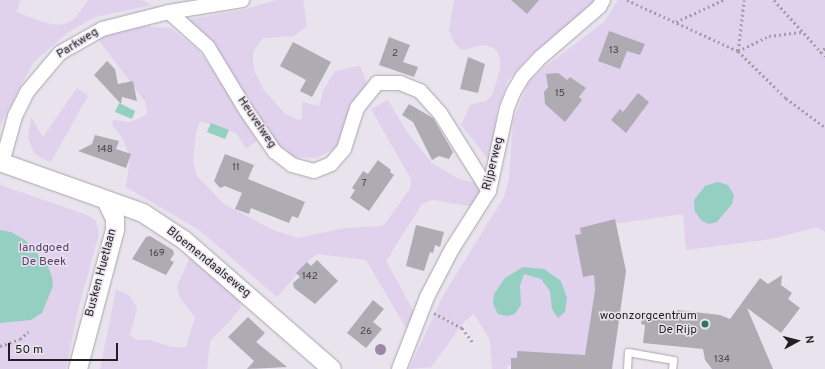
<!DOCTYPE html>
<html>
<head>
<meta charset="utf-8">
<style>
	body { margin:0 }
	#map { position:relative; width:825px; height:369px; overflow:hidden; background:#e8e3ec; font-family:Overpass,sans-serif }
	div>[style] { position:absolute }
	.green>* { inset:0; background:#e0d1ec }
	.water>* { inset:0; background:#95cfc2 }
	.building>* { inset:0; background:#afabb3 }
	.path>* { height:2.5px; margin-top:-1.25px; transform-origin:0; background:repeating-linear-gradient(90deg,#a29ea5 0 2px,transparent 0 5px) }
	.roads { filter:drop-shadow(0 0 1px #aaa5ae) drop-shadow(0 0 1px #aaa5ae) }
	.service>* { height:7px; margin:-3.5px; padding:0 3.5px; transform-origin:3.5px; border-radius:3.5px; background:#fff }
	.minor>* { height:14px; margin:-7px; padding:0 7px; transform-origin:7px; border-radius:7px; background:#fff }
	.tertiary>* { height:18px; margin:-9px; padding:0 9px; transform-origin:9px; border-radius:9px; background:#fff }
	.trees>* { width:11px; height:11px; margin:-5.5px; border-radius:50%; background:#9a87a9 }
	.dots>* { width:11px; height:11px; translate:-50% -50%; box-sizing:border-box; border:2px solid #e8e3ec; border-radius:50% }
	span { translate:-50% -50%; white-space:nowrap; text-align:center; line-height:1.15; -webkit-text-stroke:3px #e8e3ec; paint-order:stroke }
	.number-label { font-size:10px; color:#444247 }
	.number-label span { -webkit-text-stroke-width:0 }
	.street-label { font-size:12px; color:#211f23 }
	.park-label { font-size:12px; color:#5b3c72 }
	.poi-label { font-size:12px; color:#211f23 }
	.right { translate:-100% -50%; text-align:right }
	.north { position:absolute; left:777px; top:321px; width:40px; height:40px; -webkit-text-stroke:3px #e8e3ec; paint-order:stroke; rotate:83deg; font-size:11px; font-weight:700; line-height:16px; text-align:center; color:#211f23 }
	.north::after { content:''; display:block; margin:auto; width:14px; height:18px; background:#211f23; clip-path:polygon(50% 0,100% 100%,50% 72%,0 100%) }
	.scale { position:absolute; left:8px; top:343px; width:110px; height:18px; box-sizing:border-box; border:2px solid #211f23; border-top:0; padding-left:5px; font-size:12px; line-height:14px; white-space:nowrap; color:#211f23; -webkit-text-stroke:3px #e8e3ec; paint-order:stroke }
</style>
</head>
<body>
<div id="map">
	<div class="green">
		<div style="clip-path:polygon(0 0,20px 0,17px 12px,42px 22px,58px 25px,68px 23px,75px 18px,88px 0,142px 0,152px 5px,95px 17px,67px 33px,33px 63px,0 126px)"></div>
		<div style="clip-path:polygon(277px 0,303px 0,307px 26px,294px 36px,263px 38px,253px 52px,253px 62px,255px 73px,264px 90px,285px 114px,299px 120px,302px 119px,302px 102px,319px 106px,324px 89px,335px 71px,360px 66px,369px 90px,340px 146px,316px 158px,294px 157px,275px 142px,185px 20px,242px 10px)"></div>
		<div style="clip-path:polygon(454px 0,596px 0,556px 37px,530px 56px,508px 80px,497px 110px,493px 165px,461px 125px,470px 105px,486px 101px,492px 95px,500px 70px,500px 59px,498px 52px,492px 47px,484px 45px,462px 50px,455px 44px,449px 31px)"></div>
		<div style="clip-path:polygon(618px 0,825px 0,825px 232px,817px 227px,772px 239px,686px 250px,683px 214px,593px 227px,601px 285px,590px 369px,508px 365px,507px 369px,492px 369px,490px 340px,474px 314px,464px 322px,431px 367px,409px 369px,443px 296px,504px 197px,509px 180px,513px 121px,528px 83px,542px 69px,604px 22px)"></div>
		<div style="clip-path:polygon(136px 26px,171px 28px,198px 50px,213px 70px,257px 141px,246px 148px,236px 133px,200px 121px,196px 133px,193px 160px,197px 176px,224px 204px,271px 229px,297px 238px,345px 228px,383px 226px,410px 189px,411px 179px,371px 109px,388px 100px,407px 132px,433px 164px,459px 179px,486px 185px,476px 207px,433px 200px,422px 204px,386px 261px,414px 312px,406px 328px,366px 260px,318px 254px,310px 259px,277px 297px,199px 230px,126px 187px,130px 158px,123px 139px,112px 124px,113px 120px,131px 122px,142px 117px,147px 114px,146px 103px,98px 39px)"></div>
		<div style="clip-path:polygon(77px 88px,88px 96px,51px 162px,45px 160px,34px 153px,28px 138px,31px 117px,43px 137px)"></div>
		<div style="clip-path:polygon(0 185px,87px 215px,96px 221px,99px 234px,78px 310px,66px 369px,0 369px)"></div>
		<div style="clip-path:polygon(190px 257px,241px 299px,241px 307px,231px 320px,210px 341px,207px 369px,100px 369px,116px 290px,129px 295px,137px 308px,130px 335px,136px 340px,150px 340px,171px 347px,186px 347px,195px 317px,180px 298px,177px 287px)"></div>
	</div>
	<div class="water">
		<div style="clip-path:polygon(119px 103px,135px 111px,132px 119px,115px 112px)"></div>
		<div style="clip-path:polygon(211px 123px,229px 130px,225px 139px,207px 132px)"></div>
		<div style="clip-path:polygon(718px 182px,728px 185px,734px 195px,732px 204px,717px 222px,709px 224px,702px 221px,695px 212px,694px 200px,705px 186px)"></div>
		<div style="clip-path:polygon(0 230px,11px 232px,25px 240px,47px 264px,52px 277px,53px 286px,42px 313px,31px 320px,0 323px)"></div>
		<div style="clip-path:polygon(523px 267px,544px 269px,561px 281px,567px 298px,565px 312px,558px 318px,552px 309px,550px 291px,541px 279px,524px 274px,520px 286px,521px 305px,515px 314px,507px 316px,498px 314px,493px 304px,494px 294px,505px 278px)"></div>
	</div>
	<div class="building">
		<div style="clip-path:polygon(511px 0,539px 0,527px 14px)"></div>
		<div style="clip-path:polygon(609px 31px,645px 44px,640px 55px,627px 51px,620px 69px,598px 61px)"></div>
		<div style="clip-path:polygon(389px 37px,410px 45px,403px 62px,418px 67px,414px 77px,379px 65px)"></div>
		<div style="clip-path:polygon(293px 42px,331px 62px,312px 97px,300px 91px,306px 80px,280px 66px)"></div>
		<div style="clip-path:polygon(468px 57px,485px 64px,478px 93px,460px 89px)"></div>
		<div style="clip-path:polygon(107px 61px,115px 69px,118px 84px,133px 81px,137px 101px,122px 97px,121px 104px,94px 75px)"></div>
		<div style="clip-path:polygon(558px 73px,567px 80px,570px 77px,586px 88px,579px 97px,582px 100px,565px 122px,545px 104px,544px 92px,548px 87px,546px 74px)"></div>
		<div style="clip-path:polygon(638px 93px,649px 102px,626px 133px,611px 120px,620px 109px,623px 112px)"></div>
		<div style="clip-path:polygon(409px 104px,433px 118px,453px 152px,449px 159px,439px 156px,432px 160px,413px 122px,402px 115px)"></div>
		<div style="clip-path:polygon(95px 135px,119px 141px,116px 149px,131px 154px,126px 168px,78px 151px,92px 144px)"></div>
		<div style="clip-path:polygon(225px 154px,254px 165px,248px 179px,305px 202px,298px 218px,292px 216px,289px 223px,251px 208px,249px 214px,235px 209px,242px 193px,225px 186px,220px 188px,214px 181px)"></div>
		<div style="clip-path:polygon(378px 160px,391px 170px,390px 172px,394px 175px,369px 211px,350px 198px,355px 190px,352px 188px,363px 171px,368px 174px)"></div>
		<div style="clip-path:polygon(615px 219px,626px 271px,612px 369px,511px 369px,511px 358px,517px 358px,517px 351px,585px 355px,595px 290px,594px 275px,583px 277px,575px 235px,581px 234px,580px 228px)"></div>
		<div style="clip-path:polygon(416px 225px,444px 232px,440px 247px,435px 245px,433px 253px,430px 252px,424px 271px,406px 266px)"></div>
		<div style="clip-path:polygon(150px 236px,173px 250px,174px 254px,170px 260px,174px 262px,166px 275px,132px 259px,146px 237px)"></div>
		<div style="clip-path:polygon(317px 260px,338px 281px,315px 304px,294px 288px,293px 283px,300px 277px,296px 273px,307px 262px,311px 266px)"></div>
		<div style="clip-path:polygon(782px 275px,781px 285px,792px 293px,788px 299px,800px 308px,781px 333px,747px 308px,773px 369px,712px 369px,705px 360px,703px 349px,643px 343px,645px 325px,641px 324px,643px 313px,677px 313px,677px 310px,720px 315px,730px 319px,760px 278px,768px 284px)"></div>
		<div style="clip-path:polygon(373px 300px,384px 309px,373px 322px,382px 329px,366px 348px,347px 333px)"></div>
		<div style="clip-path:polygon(248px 317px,265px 333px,256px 342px,287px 367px,247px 369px,254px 361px,228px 337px)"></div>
	</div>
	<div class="path">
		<div style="left:627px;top:0;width:122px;rotate:24.7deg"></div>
		<div style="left:738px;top:51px;width:67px;rotate:44.4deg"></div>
		<div style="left:786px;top:98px;width:49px;rotate:36.6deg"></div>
		<div style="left:774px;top:0;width:76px;rotate:47.7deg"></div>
		<div style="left:676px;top:22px;width:52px;rotate:-25.1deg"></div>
		<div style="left:738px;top:51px;width:34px;rotate:-26deg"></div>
		<div style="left:769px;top:36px;width:34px;rotate:-7deg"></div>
		<div style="left:738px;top:51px;width:51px;rotate:-83.3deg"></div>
		<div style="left:820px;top:53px;width:7px;rotate:-45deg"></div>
		<div style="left:434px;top:313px;width:32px;rotate:28deg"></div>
		<div style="left:462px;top:328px;width:20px;rotate:53deg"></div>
		<div style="left:0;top:346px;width:21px;rotate:-19deg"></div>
		<div style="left:20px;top:339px;width:11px;rotate:-41deg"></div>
	</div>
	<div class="roads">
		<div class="service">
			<div style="left:627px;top:369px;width:17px;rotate:-87deg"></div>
			<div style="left:628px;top:352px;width:46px;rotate:10.1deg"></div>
			<div style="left:673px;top:360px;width:9px;rotate:96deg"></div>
		</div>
		<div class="minor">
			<div style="left:169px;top:12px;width:52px;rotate:41.9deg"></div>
			<div style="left:208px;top:47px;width:74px;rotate:58.9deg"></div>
			<div style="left:246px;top:110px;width:51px;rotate:55.4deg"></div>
			<div style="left:275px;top:152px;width:21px;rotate:37deg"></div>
			<div style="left:292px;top:165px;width:23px;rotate:15deg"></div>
			<div style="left:314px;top:171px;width:18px;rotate:-22deg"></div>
			<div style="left:331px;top:164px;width:20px;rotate:-49deg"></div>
			<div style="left:344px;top:149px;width:43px;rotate:-72.4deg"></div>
			<div style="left:357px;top:108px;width:32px;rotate:-51deg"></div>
			<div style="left:377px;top:83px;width:23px"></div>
			<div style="left:400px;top:83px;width:22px;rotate:22deg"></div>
			<div style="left:420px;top:91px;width:30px;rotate:48deg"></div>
			<div style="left:440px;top:113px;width:92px;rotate:57.9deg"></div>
			<div style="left:2px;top:163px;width:49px;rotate:-74.5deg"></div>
			<div style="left:15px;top:116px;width:27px;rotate:-63deg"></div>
			<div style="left:27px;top:92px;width:51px;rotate:-49.8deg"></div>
			<div style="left:60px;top:53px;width:48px;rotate:-29.7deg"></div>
			<div style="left:102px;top:29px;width:69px;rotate:-14.2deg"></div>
			<div style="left:169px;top:12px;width:74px;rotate:-9.3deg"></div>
			<div style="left:399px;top:369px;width:77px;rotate:-68.7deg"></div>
			<div style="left:427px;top:297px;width:54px;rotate:-62.5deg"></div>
			<div style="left:452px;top:249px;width:69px;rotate:-57.5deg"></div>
			<div style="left:489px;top:191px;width:85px;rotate:-77.8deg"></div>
			<div style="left:507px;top:108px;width:18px;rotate:-68deg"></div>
			<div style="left:514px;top:91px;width:17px;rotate:-59deg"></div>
			<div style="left:523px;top:76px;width:26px;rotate:-47deg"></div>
			<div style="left:541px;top:57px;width:77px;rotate:-40.8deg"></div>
			<div style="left:599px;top:7px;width:8px;rotate:-60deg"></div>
		</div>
		<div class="tertiary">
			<div style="left:0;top:162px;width:152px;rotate:19.6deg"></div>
			<div style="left:143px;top:213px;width:49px;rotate:33.4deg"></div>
			<div style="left:184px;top:240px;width:196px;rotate:41.1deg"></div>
			<div style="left:78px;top:369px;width:144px;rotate:-75.1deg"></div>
			<div style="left:115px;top:230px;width:11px;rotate:-90deg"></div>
			<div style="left:115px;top:219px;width:19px;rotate:-115deg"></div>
		</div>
	</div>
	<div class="trees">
		<div style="left:380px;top:349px"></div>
	</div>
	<div class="dots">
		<div style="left:705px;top:324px;background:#307468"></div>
	</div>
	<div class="number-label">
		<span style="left:614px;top:51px">13</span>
		<span style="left:395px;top:54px">2</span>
		<span style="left:560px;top:94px">15</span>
		<span style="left:105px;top:150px">148</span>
		<span style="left:236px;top:168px">11</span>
		<span style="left:364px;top:184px">7</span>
		<span style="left:157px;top:254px">169</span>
		<span style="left:310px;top:277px">142</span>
		<span style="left:366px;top:332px">26</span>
		<span style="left:722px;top:360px">134</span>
	</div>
	<div class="street-label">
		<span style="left:78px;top:44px;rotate:-32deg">Parkweg</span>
		<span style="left:256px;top:123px;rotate:56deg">Heuvelweg</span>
		<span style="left:494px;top:164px;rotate:-76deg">Rijperweg</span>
		<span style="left:208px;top:263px;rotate:39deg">Bloemendaalseweg</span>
		<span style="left:102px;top:273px;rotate:-75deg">Busken Huetlaan</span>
	</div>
	<div class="park-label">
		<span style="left:44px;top:256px">landgoed<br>De Beek</span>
	</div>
	<div class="poi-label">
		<span class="right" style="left:697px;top:324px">woonzorgcentrum<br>De Rijp</span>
	</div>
	<div class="north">N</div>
	<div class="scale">50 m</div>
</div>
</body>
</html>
